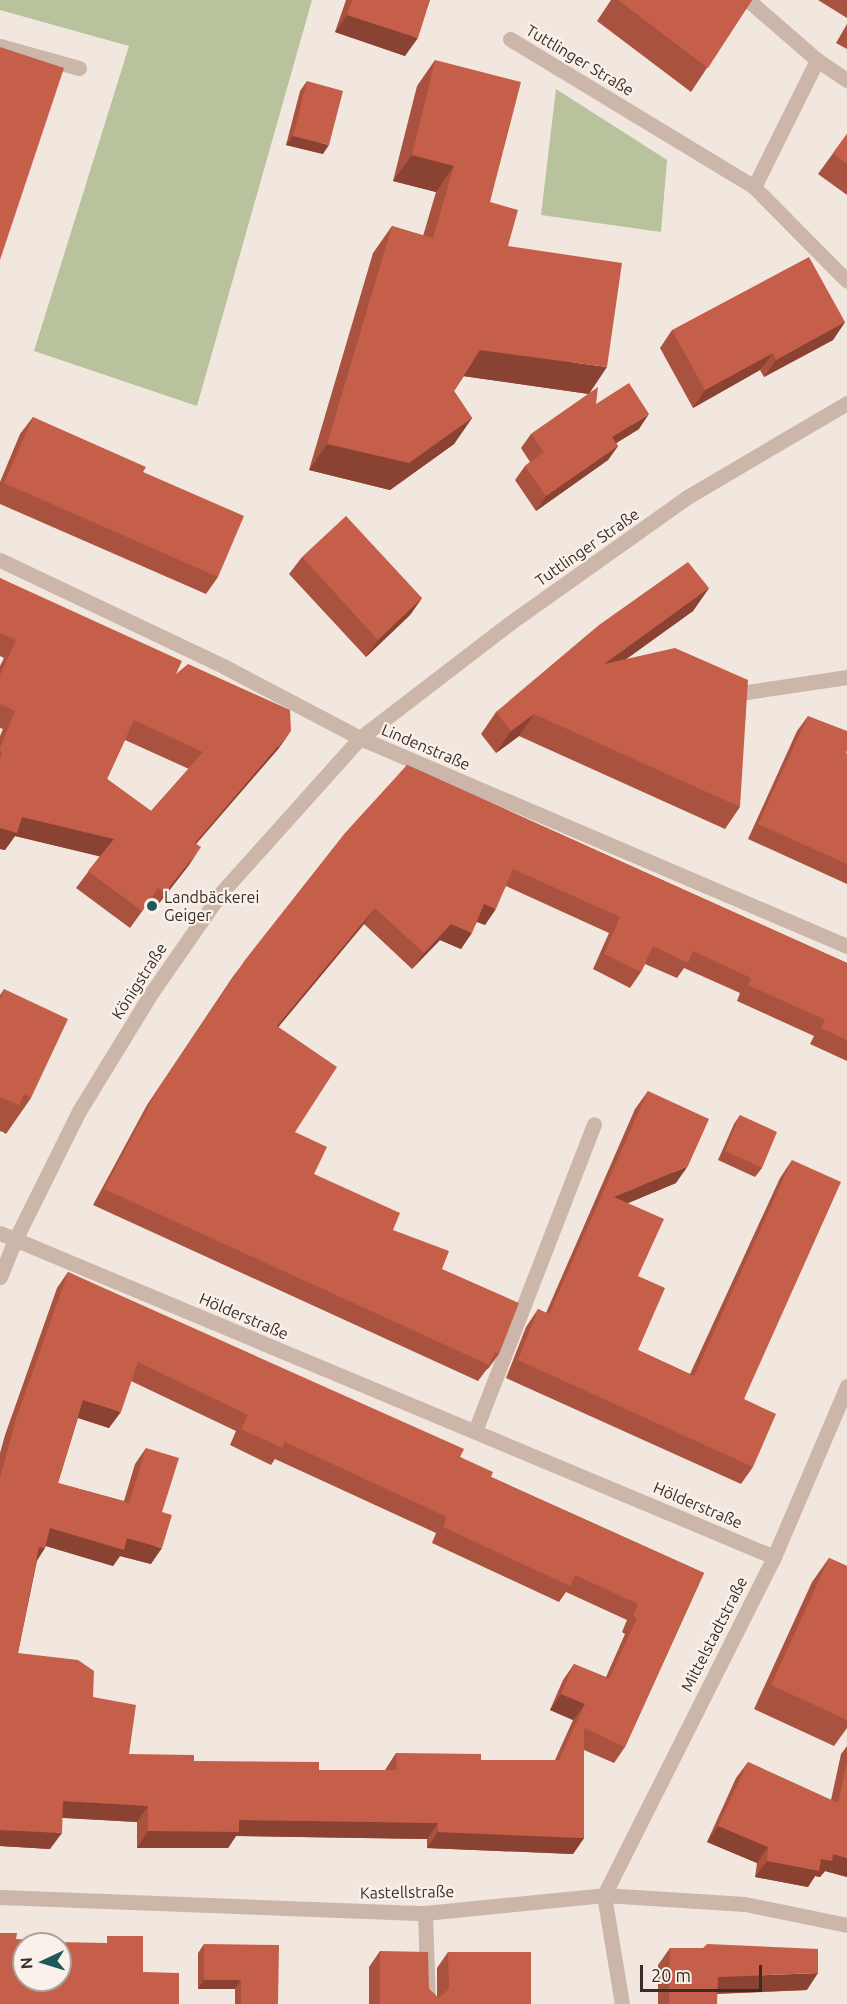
<!DOCTYPE html>
<html>
<head>
<meta charset="utf-8">
<style>
	body { margin:0 }
	#map { position:relative; width:847px; height:2004px; overflow:hidden; background:#f2e7de; font-family:Ubuntu,sans-serif }
	div>[style] { position:absolute }
	.green>* { inset:0; background:#b8c29d }
	.minor>* { height:15px; margin:-7.5px; padding:0 7.5px; transform-origin:7.5px; border-radius:7.5px; background:#cbb6a9 }
	.wall>* { inset:0; background:#a9523f }
	.shaded-wall>* { inset:0; background:#8a4233 }
	.building>* { inset:0; background:#c55f49 }
	.dots>* { width:16px; height:16px; translate:-50% -50%; box-sizing:border-box; border:3px solid #faf2ea; border-radius:50% }
	span { translate:-50% -50%; white-space:nowrap; text-align:center; line-height:1.15; -webkit-text-stroke:4.5px #faf2ea; paint-order:stroke }
	.street-label { font-size:16px; color:#382d29 }
	.poi-label { font-size:16px; color:#382d29 }
	.left { translate:0 -50%; text-align:left }
	.north { position:absolute; left:12px; top:1932px; width:60px; height:60px; box-sizing:border-box; background:#faf2ea; border:2px solid #aca39d; border-radius:50%; rotate:266deg; font-size:16px; font-weight:700; line-height:24px; text-align:center; color:#382d29 }
	.north::after { content:''; display:block; margin:auto; width:21px; height:27px; background:#1f5959; clip-path:polygon(50% 0,100% 100%,50% 72%,0 100%) }
	.scale { position:absolute; left:640px; top:1965px; width:122px; height:27px; box-sizing:border-box; border:3px solid #382d29; border-top:0; padding-left:8px; font-size:18px; line-height:21px; white-space:nowrap; color:#382d29; -webkit-text-stroke:4px #faf2ea; paint-order:stroke }
</style>
</head>
<body>
<div id="map">
	<div class="green">
		<div style="clip-path:polygon(0 0,312px 0,197px 406px,34px 351px,129px 46px,0 10px)"></div>
		<div style="clip-path:polygon(556px 89px,667px 160px,661px 232px,541px 215px)"></div>
	</div>
	<div class="minor">
		<div style="left:748px;top:0;width:91px;rotate:41deg"></div>
		<div style="left:817px;top:60px;width:36px;rotate:34deg"></div>
		<div style="left:510px;top:39px;width:285px;rotate:31.2deg"></div>
		<div style="left:754px;top:187px;width:132px;rotate:45.3deg"></div>
		<div style="left:0;top:46px;width:82px;rotate:15.6deg"></div>
		<div style="left:754px;top:187px;width:142px;rotate:-63.6deg"></div>
		<div style="left:0;top:560px;width:249px;rotate:25.4deg"></div>
		<div style="left:225px;top:667px;width:153px;rotate:27.7deg"></div>
		<div style="left:360px;top:738px;width:530px;rotate:23.13deg"></div>
		<div style="left:740px;top:693px;width:108px;rotate:-8.5deg"></div>
		<div style="left:0;top:1233px;width:839px;rotate:22.71deg"></div>
		<div style="left:0;top:1277px;width:40px;rotate:-68deg"></div>
		<div style="left:15px;top:1240px;width:144px;rotate:-63.6deg"></div>
		<div style="left:79px;top:1111px;width:140px;rotate:-58.5deg"></div>
		<div style="left:152px;top:992px;width:119px;rotate:-55.2deg"></div>
		<div style="left:220px;top:894px;width:210px;rotate:-48.1deg"></div>
		<div style="left:360px;top:738px;width:189px;rotate:-37.5deg"></div>
		<div style="left:510px;top:623px;width:219px;rotate:-35.4deg"></div>
		<div style="left:689px;top:496px;width:183px;rotate:-30.5deg"></div>
		<div style="left:475px;top:1431px;width:329px;rotate:-68.8deg"></div>
		<div style="left:0;top:1897px;width:425px;rotate:2.2deg"></div>
		<div style="left:425px;top:1913px;width:180px;rotate:-5.7deg"></div>
		<div style="left:604px;top:1895px;width:141px;rotate:3.7deg"></div>
		<div style="left:745px;top:1904px;width:104px;rotate:11.6deg"></div>
		<div style="left:425px;top:1913px;width:91px;rotate:88.1deg"></div>
		<div style="left:622px;top:2004px;width:110px;rotate:-99.4deg"></div>
		<div style="left:604px;top:1895px;width:378px;rotate:-63.3deg"></div>
		<div style="left:774px;top:1557px;width:186px;rotate:-66.9deg"></div>
	</div>
	<div class="wall">
		<div style="clip-path:polygon(346px 0,430px 0,405px 56px,335px 32px)"></div>
		<div style="clip-path:polygon(611px 0,752px 0,691px 92px,597px 21px)"></div>
		<div style="clip-path:polygon(818px 0,847px 0,847px 18px)"></div>
		<div style="clip-path:polygon(847px 24px,847px 49px,836px 43px)"></div>
		<div style="clip-path:polygon(435px 60px,490px 202px,508px 246px,589px 393px,596px 404px,639px 429px,616px 443px,618px 446px,608px 460px,536px 511px,515px 480px,525px 466px,530px 462px,521px 448px,531px 434px,589px 394px,464px 376px,454px 391px,472px 418px,454px 444px,390px 490px,309px 470px,373px 253px,392px 226px,423px 236px,436px 192px,393px 181px,417px 86px)"></div>
		<div style="clip-path:polygon(307px 81px,323px 154px,286px 145px,300px 91px)"></div>
		<div style="clip-path:polygon(847px 134px,847px 195px,818px 174px)"></div>
		<div style="clip-path:polygon(845px 322px,833px 340px,764px 377px,760px 370px,693px 408px,660px 348px,672px 330px)"></div>
		<div style="clip-path:polygon(33px 417px,143px 472px,218px 577px,206px 594px,0 504px,0 482px,20px 434px)"></div>
		<div style="clip-path:polygon(302px 557px,422px 598px,410px 615px,366px 657px,289px 574px)"></div>
		<div style="clip-path:polygon(evenodd,0 578px,176px 674px,279px 748px,196px 844px,189px 865px,153px 911px,146px 906px,130px 928px,76px 888px,100px 856px,15px 836px,5px 850px,0 849px,0 736px,3px 729px,0 728px,0 666px,4px 658px,0 656px,0 578px,125px 740px,189px 769px,151px 811px,107px 779px,125px 740px)"></div>
		<div style="clip-path:polygon(709px 588px,693px 611px,626px 659px,740px 807px,725px 829px,519px 736px,496px 753px,481px 734px,496px 712px)"></div>
		<div style="clip-path:polygon(808px 716px,847px 754px,847px 884px,748px 839px,797px 731px)"></div>
		<div style="clip-path:polygon(407px 765px,847px 963px,847px 1061px,810px 1044px,814px 1036px,737px 1001px,740px 993px,684px 968px,677px 978px,645px 964px,641px 972px,630px 988px,593px 969px,609px 933px,506px 886px,485px 925px,477px 922px,461px 949px,440px 940px,412px 969px,364px 924px,278px 1027px,295px 1132px,314px 1174px,393px 1230px,442px 1269px,499px 1354px,488px 1369px,487px 1369px,478px 1381px,93px 1205px,147px 1105px,234px 975px)"></div>
		<div style="clip-path:polygon(4px 989px,31px 1098px,6px 1134px,1px 1131px,0 1132px,0 995px)"></div>
		<div style="clip-path:polygon(648px 1091px,676px 1183px,628px 1203px,638px 1276px,638px 1350px,690px 1374px,780px 1178px,792px 1160px,744px 1399px,753px 1467px,741px 1484px,506px 1378px,526px 1327px,538px 1309px,546px 1313px,635px 1109px)"></div>
		<div style="clip-path:polygon(740px 1115px,762px 1168px,755px 1177px,718px 1160px,734px 1124px)"></div>
		<div style="clip-path:polygon(evenodd,68px 1272px,460px 1457px,491px 1477px,704px 1573px,625px 1747px,614px 1763px,584px 1750px,584px 1838px,573px 1854px,427px 1848px,427px 1839px,297px 1837px,236px 1836px,228px 1848px,137px 1848px,137px 1822px,62px 1818px,50px 1849px,0 1846px,0 1453px,5px 1435px,57px 1288px,68px 1272px,131px 1381px,236px 1431px,230px 1445px,271px 1465px,275px 1459px,436px 1533px,432px 1543px,559px 1602px,566px 1592px,627px 1620px,622px 1632px,625px 1634px,606px 1677px,574px 1664px,563px 1680px,550px 1710px,573px 1720px,555px 1760px,481px 1760px,396px 1753px,385px 1770px,319px 1770px,194px 1761px,129px 1754px,93px 1697px,18px 1653px,37px 1561px,46px 1546px,113px 1566px,120px 1556px,151px 1564px,162px 1512px,146px 1448px,135px 1464px,124px 1501px,58px 1483px,78px 1418px,109px 1428px,131px 1381px)"></div>
		<div style="clip-path:polygon(829px 1558px,847px 1566px,847px 1728px,834px 1746px,754px 1709px,812px 1582px)"></div>
		<div style="clip-path:polygon(847px 1746px,847px 1877px,825px 1871px,820px 1877px,815px 1876px,808px 1887px,755px 1877px,757px 1863px,707px 1842px,736px 1778px,748px 1762px,831px 1800px,841px 1754px)"></div>
		<div style="clip-path:polygon(204px 1944px,278px 2004px,235px 2004px,235px 1989px,198px 1989px,198px 1953px)"></div>
		<div style="clip-path:polygon(670px 1948px,807px 1990px,717px 1994px,717px 2004px,658px 2004px,658px 1965px)"></div>
		<div style="clip-path:polygon(380px 1951px,429px 1989px,437px 1997px,437px 1968px,448px 1952px,531px 2004px,369px 2004px,369px 1967px)"></div>
	</div>
	<div class="shaded-wall">
		<div style="clip-path:polygon(347px 15px,418px 38px,405px 56px,335px 32px)"></div>
		<div style="clip-path:polygon(293px 136px,329px 145px,323px 154px,286px 145px)"></div>
		<div style="clip-path:polygon(412px 155px,454px 166px,436px 192px,393px 181px)"></div>
		<div style="clip-path:polygon(845px 322px,833px 340px,764px 377px,776px 360px)"></div>
		<div style="clip-path:polygon(480px 350px,607px 367px,589px 394px,462px 376px)"></div>
		<div style="clip-path:polygon(773px 353px,760px 370px,693px 408px,705px 390px)"></div>
		<div style="clip-path:polygon(649px 414px,639px 429px,602px 452px,612px 437px)"></div>
		<div style="clip-path:polygon(472px 418px,454px 444px,390px 490px,309px 470px,327px 444px)"></div>
		<div style="clip-path:polygon(618px 446px,608px 460px,536px 511px,546px 496px)"></div>
		<div style="clip-path:polygon(709px 588px,693px 611px,589px 686px,604px 664px)"></div>
		<div style="clip-path:polygon(422px 598px,410px 615px,366px 657px,378px 640px)"></div>
		<div style="clip-path:polygon(534px 714px,519px 736px,496px 753px,511px 731px)"></div>
		<div style="clip-path:polygon(291px 731px,279px 748px,182px 860px,195px 843px)"></div>
		<div style="clip-path:polygon(22px 817px,114px 839px,102px 857px,15px 836px,5px 850px,0 849px,0 828px)"></div>
		<div style="clip-path:polygon(201px 847px,189px 865px,153px 911px,165px 893px)"></div>
		<div style="clip-path:polygon(484px 904px,496px 909px,485px 925px,473px 920px)"></div>
		<div style="clip-path:polygon(375px 908px,364px 924px,266px 1042px,277px 1026px)"></div>
		<div style="clip-path:polygon(451px 924px,472px 933px,461px 949px,440px 940px,412px 969px,424px 953px)"></div>
		<div style="clip-path:polygon(688px 1166px,676px 1183px,602px 1214px,614px 1197px)"></div>
		<div style="clip-path:polygon(83px 1400px,121px 1412px,109px 1428px,72px 1416px)"></div>
		<div style="clip-path:polygon(50px 1528px,127px 1538px,162px 1548px,151px 1564px,120px 1556px,113px 1566px,39px 1544px)"></div>
		<div style="clip-path:polygon(39px 1547px,45px 1548px,34px 1564px)"></div>
		<div style="clip-path:polygon(561px 1694px,585px 1704px,573px 1720px,550px 1710px)"></div>
		<div style="clip-path:polygon(63px 1801px,148px 1806px,137px 1822px,52px 1817px)"></div>
		<div style="clip-path:polygon(239px 1820px,438px 1823px,427px 1839px,236px 1836px,228px 1848px,137px 1848px,148px 1831px)"></div>
		<div style="clip-path:polygon(718px 1826px,768px 1847px,757px 1863px,707px 1842px)"></div>
		<div style="clip-path:polygon(0 1830px,62px 1833px,50px 1849px,0 1846px)"></div>
		<div style="clip-path:polygon(438px 1832px,584px 1838px,573px 1854px,427px 1848px)"></div>
		<div style="clip-path:polygon(833px 1854px,847px 1858px,847px 1877px,825px 1871px,820px 1877px,815px 1876px,808px 1887px,755px 1877px,767px 1861px,821px 1859px)"></div>
		<div style="clip-path:polygon(818px 1973px,807px 1990px,706px 1994px,718px 1977px)"></div>
		<div style="clip-path:polygon(204px 1980px,241px 1980px,235px 1989px,198px 1989px)"></div>
	</div>
	<div class="building">
		<div style="clip-path:polygon(352px 0,430px 0,418px 38px,347px 15px)"></div>
		<div style="clip-path:polygon(618px 0,752px 0,708px 68px)"></div>
		<div style="clip-path:polygon(0 47px,64px 68px,0 260px)"></div>
		<div style="clip-path:polygon(435px 60px,521px 82px,490px 202px,518px 210px,508px 246px,622px 263px,607px 367px,480px 350px,454px 391px,472px 418px,409px 463px,327px 444px,392px 226px,433px 238px,454px 166px,412px 155px)"></div>
		<div style="clip-path:polygon(307px 81px,343px 91px,329px 145px,293px 136px)"></div>
		<div style="clip-path:polygon(847px 134px,847px 164px,833px 153px)"></div>
		<div style="clip-path:polygon(809px 257px,845px 322px,776px 360px,773px 353px,705px 390px,672px 330px)"></div>
		<div style="clip-path:polygon(629px 383px,649px 414px,612px 437px,618px 446px,546px 496px,525px 466px,544px 452px,531px 434px,598px 387px,596px 404px)"></div>
		<div style="clip-path:polygon(33px 417px,146px 467px,143px 472px,244px 516px,218px 577px,4px 483px)"></div>
		<div style="clip-path:polygon(346px 516px,422px 598px,378px 640px,302px 557px)"></div>
		<div style="clip-path:polygon(688px 562px,709px 588px,604px 664px,675px 648px,748px 680px,740px 807px,534px 714px,511px 731px,496px 712px,599px 625px)"></div>
		<div style="clip-path:polygon(evenodd,0 578px,182px 661px,176px 674px,188px 664px,290px 710px,291px 731px,195px 843px,201px 847px,165px 893px,158px 888px,142px 911px,88px 871px,114px 839px,22px 817px,17px 833px,0 828px,0 759px,2px 752px,0 751px,0 748px,15px 711px,0 704px,0 675px,16px 640px,0 633px,0 578px,134px 720px,203px 752px,151px 811px,107px 779px,134px 720px)"></div>
		<div style="clip-path:polygon(808px 716px,847px 731px,847px 750px,846px 753px,847px 754px,847px 864px,758px 824px)"></div>
		<div style="clip-path:polygon(407px 765px,847px 963px,847px 1040px,821px 1028px,825px 1020px,748px 985px,751px 978px,693px 951px,688px 963px,653px 946px,641px 972px,604px 954px,620px 917px,513px 869px,496px 909px,484px 904px,472px 933px,451px 924px,424px 953px,375px 908px,277px 1026px,337px 1067px,295px 1132px,327px 1147px,314px 1174px,400px 1213px,393px 1230px,449px 1251px,442px 1269px,519px 1303px,499px 1354px,495px 1352px,489px 1365px,104px 1189px,158px 1089px,245px 960px,345px 833px)"></div>
		<div style="clip-path:polygon(4px 989px,68px 1019px,31px 1098px,24px 1094px,19px 1105px,0 1097px,0 998px)"></div>
		<div style="clip-path:polygon(648px 1091px,709px 1119px,688px 1166px,614px 1197px,664px 1219px,638px 1276px,665px 1288px,638px 1350px,694px 1376px,792px 1160px,841px 1182px,744px 1399px,776px 1414px,753px 1467px,518px 1360px,538px 1309px,549px 1314px)"></div>
		<div style="clip-path:polygon(740px 1115px,777px 1132px,762px 1168px,725px 1151px)"></div>
		<div style="clip-path:polygon(evenodd,68px 1272px,464px 1449px,460px 1457px,493px 1472px,491px 1477px,704px 1573px,625px 1747px,584px 1728px,584px 1838px,438px 1832px,438px 1823px,308px 1821px,239px 1820px,239px 1832px,148px 1831px,148px 1806px,63px 1801px,62px 1833px,0 1830px,0 1478px,16px 1419px,68px 1272px,138px 1362px,248px 1415px,241px 1429px,282px 1448px,285px 1442px,447px 1517px,443px 1527px,570px 1586px,575px 1575px,638px 1604px,633px 1616px,637px 1618px,609px 1679px,574px 1664px,561px 1694px,585px 1704px,559px 1760px,481px 1760px,481px 1754px,396px 1753px,397px 1770px,319px 1770px,319px 1762px,194px 1761px,194px 1755px,129px 1754px,136px 1705px,93px 1697px,94px 1671px,78px 1660px,18px 1653px,39px 1547px,45px 1548px,50px 1528px,124px 1550px,127px 1538px,162px 1548px,172px 1515px,162px 1512px,179px 1458px,146px 1448px,129px 1503px,58px 1483px,83px 1400px,121px 1412px,138px 1362px)"></div>
		<div style="clip-path:polygon(829px 1558px,847px 1566px,847px 1720px,771px 1685px)"></div>
		<div style="clip-path:polygon(748px 1762px,838px 1803px,847px 1762px,847px 1858px,833px 1854px,832px 1861px,821px 1859px,819px 1871px,767px 1861px,768px 1847px,718px 1826px)"></div>
		<div style="clip-path:polygon(evenodd,0 1933px,17px 1933px,16px 1939px,57px 1942px,107px 1943px,107px 1936px,143px 1936px,143px 1972px,179px 1973px,179px 2004px,0 2004px,0 1933px,24px 1944px,60px 1944px,60px 1980px,24px 1980px,24px 1944px)"></div>
		<div style="clip-path:polygon(204px 1944px,279px 1945px,278px 2004px,241px 2004px,241px 1980px,204px 1980px)"></div>
		<div style="clip-path:polygon(707px 1944px,818px 1949px,818px 1973px,718px 1977px,717px 2004px,669px 2004px,670px 1948px,703px 1948px)"></div>
		<div style="clip-path:polygon(380px 1951px,428px 1952px,429px 1989px,439px 1998px,449px 1989px,448px 1952px,531px 1952px,531px 2004px,380px 2004px)"></div>
	</div>
	<div class="dots">
		<div style="left:152px;top:906px;background:#1f5959"></div>
	</div>
	<div class="street-label">
		<span style="left:580px;top:60px;rotate:31deg">Tuttlinger Straße</span>
		<span style="left:587px;top:547px;rotate:-35deg">Tuttlinger Straße</span>
		<span style="left:426px;top:747px;rotate:23deg">Lindenstraße</span>
		<span style="left:139px;top:981px;rotate:-57deg">Königstraße</span>
		<span style="left:244px;top:1316px;rotate:23deg">Hölderstraße</span>
		<span style="left:698px;top:1505px;rotate:23deg">Hölderstraße</span>
		<span style="left:714px;top:1634px;rotate:-63deg">Mittelstadtstraße</span>
		<span style="left:407px;top:1892px;rotate:-1deg">Kastellstraße</span>
	</div>
	<div class="poi-label">
		<span class="left" style="left:164px;top:906px">Landbäckerei<br>Geiger</span>
	</div>
	<div class="north">N</div>
	<div class="scale">20 m</div>
</div>
</body>
</html>
